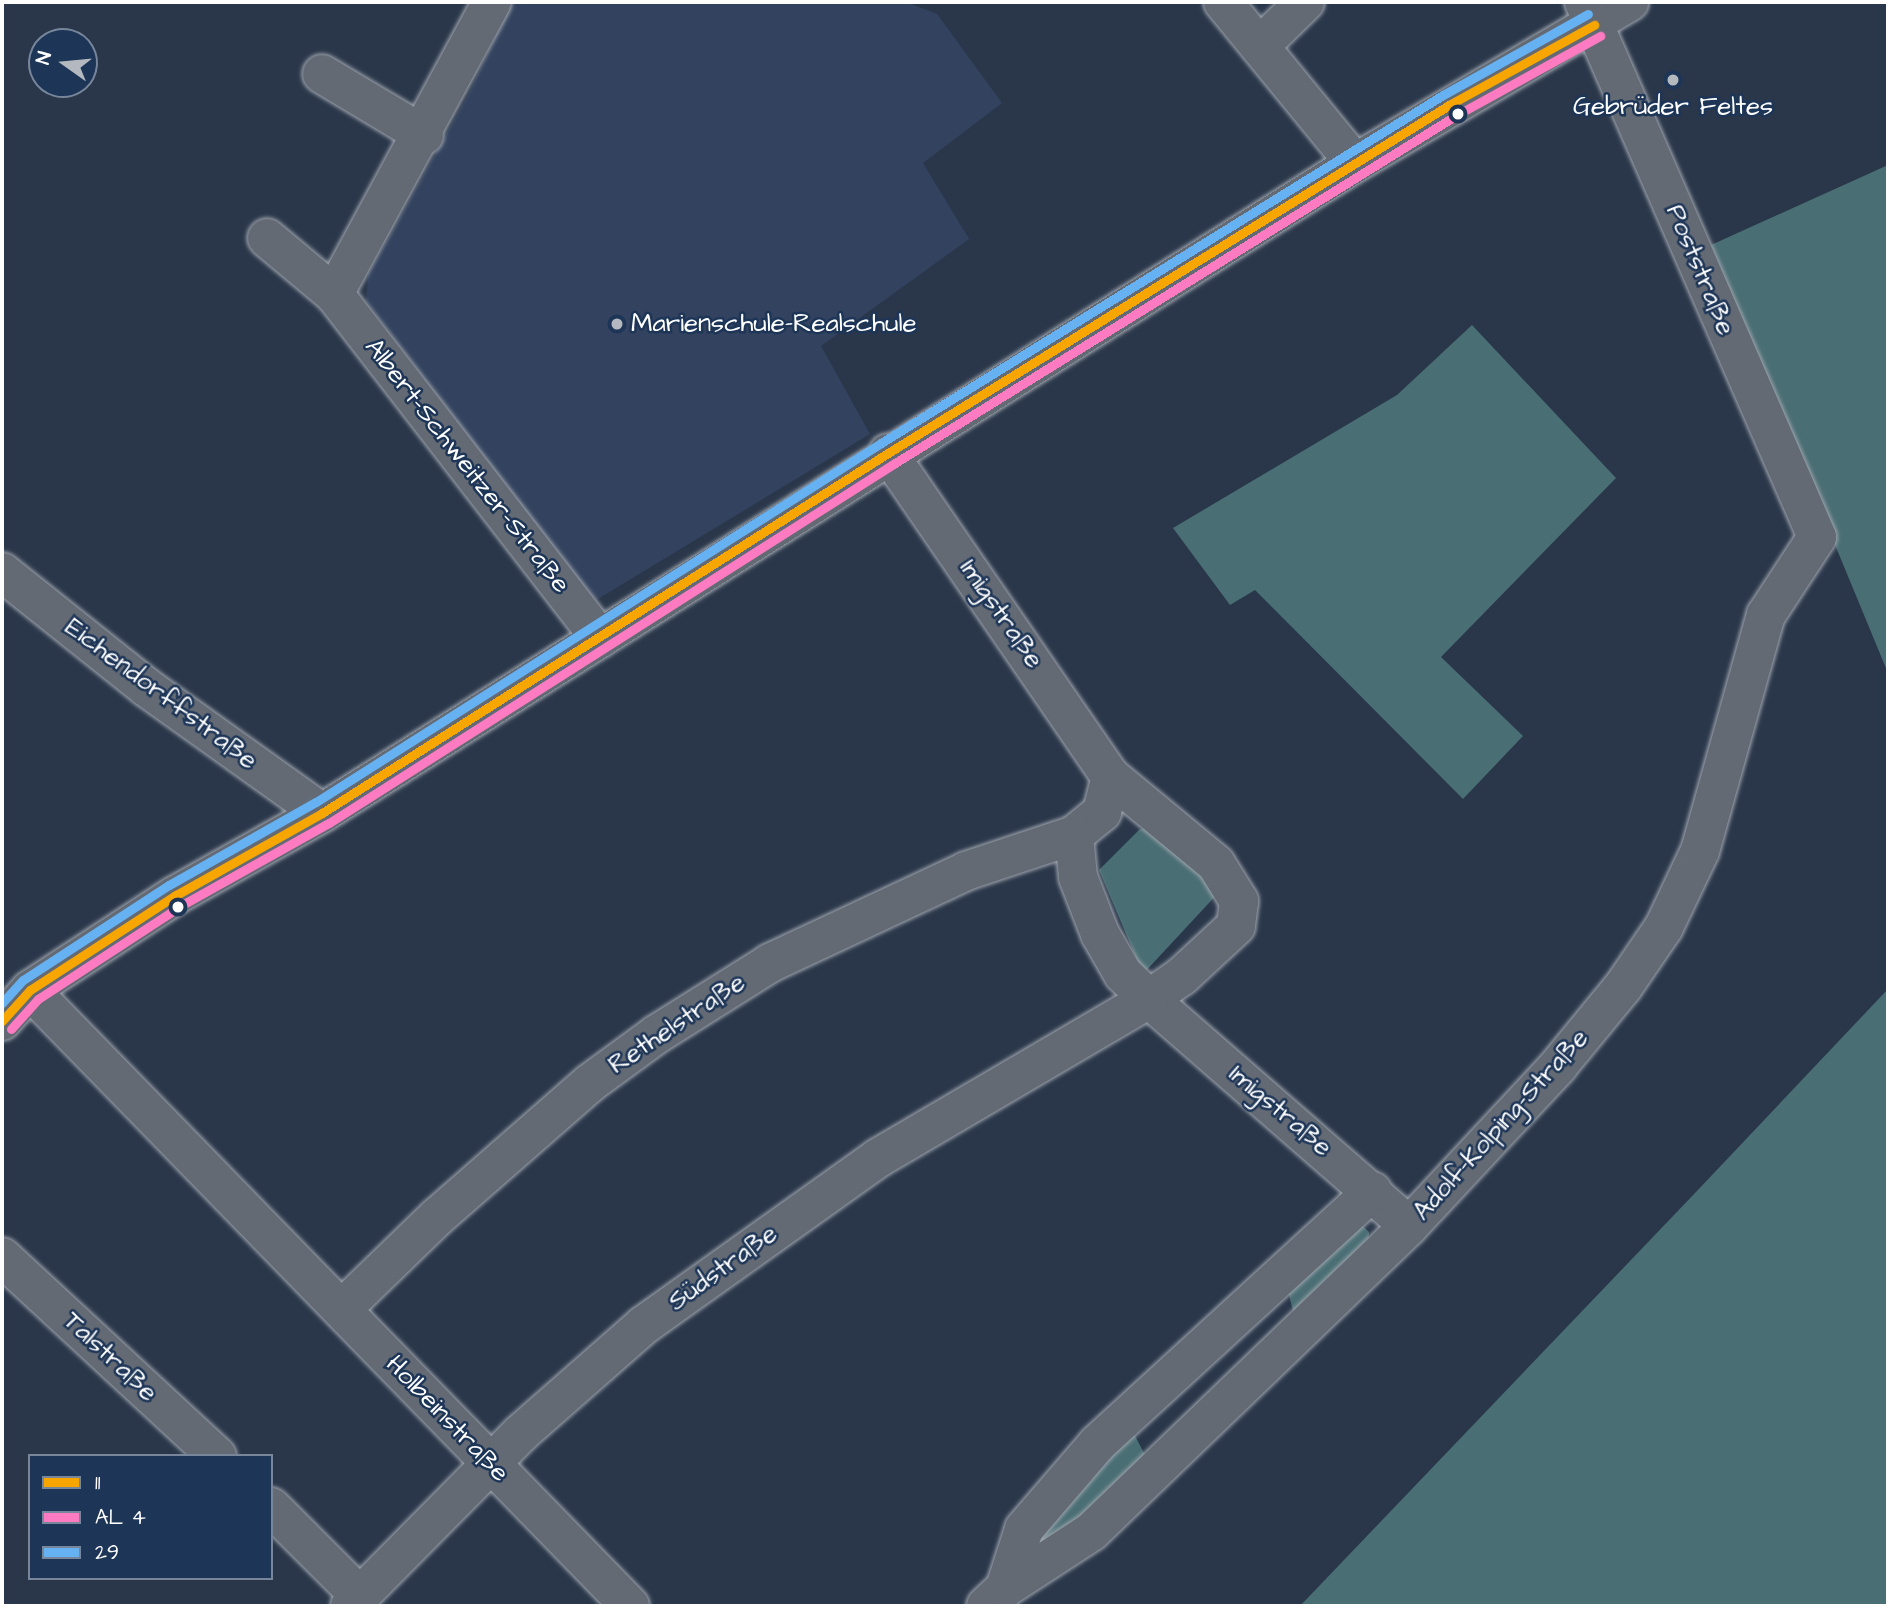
<!DOCTYPE html>
<html>
<head>
<meta charset="utf-8">
<style>
	body { margin:0 }
	#map { position:relative; width:1890px; height:1608px; overflow:hidden; background:#2a374a; font-family:"Architects Daughter",sans-serif }
	div>[style] { position:absolute }
	.built>* { inset:0; background:#33435f }
	.green>* { inset:0; background:#496e74 }
	.roads { filter:drop-shadow(0 0 2px #9fa5ae) drop-shadow(0 0 2px #9fa5ae) }
	.minor>* { height:38px; margin:-19px; padding:0 19px; transform-origin:19px; border-radius:19px; background:#636a74 }
	.bus-1>* { height:9px; margin:-4.5px; padding:0 4.5px; transform-origin:4.5px; border-radius:4.5px; background:#f7a600 }
	.bus-2>* { height:9px; margin:-4.5px; padding:0 4.5px; transform-origin:4.5px; border-radius:4.5px; background:#fe7ac1 }
	.bus-3>* { height:9px; margin:-4.5px; padding:0 4.5px; transform-origin:4.5px; border-radius:4.5px; background:#66b1f2 }
	.dots>* { width:19px; height:19px; translate:-50% -50%; box-sizing:border-box; border:4px solid #1d3557; border-radius:50% }
	span { translate:-50% -50%; white-space:nowrap; text-align:center; line-height:1.15; -webkit-text-stroke:5px #1d3557; paint-order:stroke }
	.poi-label { font-size:26px; color:#fff }
	.left { translate:0 -50%; text-align:left }
	.street-label { font-size:26px; color:#fff }
	.frame { position:absolute; inset:0; border:4px solid #fff; pointer-events:none }
	.legend { position:absolute; left:28px; top:1454px; width:245px; height:126px; box-sizing:border-box; background:#1d3557; border:2px solid #77869a; margin:0; padding:9px 12px; list-style:none; font-size:21px; color:#fff }
	.legend li { display:flex; align-items:center; gap:14px; height:35px }
	.legend b { width:35px; border:2px solid #77869a }
	.north { position:absolute; left:28px; top:28px; width:70px; height:70px; box-sizing:border-box; background:#1d3557; border:2px solid #77869a; border-radius:50%; rotate:285deg; font-size:19px; font-weight:700; line-height:28px; text-align:center; color:#fff }
	.north::after { content:''; display:block; margin:auto; width:24px; height:32px; background:#b4b9c0; clip-path:polygon(50% 0,100% 100%,50% 72%,0 100%) }
</style>
</head>
<body>
<div id="map">
	<div class="built">
		<div style="clip-path:polygon(512px 2px,906px 2px,937px 14px,1002px 103px,923px 163px,969px 239px,821px 346px,870px 434px,593px 602px,366px 301px,368px 275px,468px 95px)"></div>
	</div>
	<div class="green">
		<div style="clip-path:polygon(1888px 165px,1888px 673px,1711px 245px)"></div>
		<div style="clip-path:polygon(1472px 325px,1616px 478px,1441px 657px,1523px 736px,1463px 799px,1255px 590px,1230px 605px,1173px 528px,1397px 395px)"></div>
		<div style="clip-path:polygon(1157px 828px,1221px 890px,1143px 974px,1099px 870px,1140px 829px)"></div>
		<div style="clip-path:polygon(1888px 989px,1888px 1606px,1300px 1606px,1696px 1192px)"></div>
		<div style="clip-path:polygon(1361px 1224px,1369px 1232px,1368px 1244px,1294px 1315px,1286px 1283px)"></div>
		<div style="clip-path:polygon(1131px 1428px,1147px 1459px,1051px 1545px,1041px 1547px,1034px 1525px)"></div>
	</div>
	<div class="roads">
		<div class="minor">
			<div style="left:1223px;top:2px;width:208px;rotate:50.7deg"></div>
			<div style="left:1260px;top:46px;width:63px;rotate:-44.4deg"></div>
			<div style="left:322px;top:74px;width:119px;rotate:30.9deg"></div>
			<div style="left:267px;top:238px;width:87px;rotate:39.9deg"></div>
			<div style="left:334px;top:294px;width:435px;rotate:52.3deg"></div>
			<div style="left:334px;top:294px;width:332px;rotate:-61.6deg"></div>
			<div style="left:888px;top:453px;width:393px;rotate:55.5deg"></div>
			<div style="left:1111px;top:777px;width:136px;rotate:39.6deg"></div>
			<div style="left:1216px;top:864px;width:44px;rotate:58.1deg"></div>
			<div style="left:1239px;top:901px;width:25px;rotate:97deg"></div>
			<div style="left:1236px;top:926px;width:74px;rotate:137.2deg"></div>
			<div style="left:1182px;top:976px;width:40px;rotate:145.1deg"></div>
			<div style="left:1149px;top:999px;width:345px;rotate:41.1deg"></div>
			<div style="left:2px;top:572px;width:184px;rotate:38.6deg"></div>
			<div style="left:146px;top:687px;width:216px;rotate:35.6deg"></div>
			<div style="left:30px;top:990px;width:860px;rotate:45.75deg"></div>
			<div style="left:2px;top:1021px;width:42px;rotate:-47.9deg"></div>
			<div style="left:30px;top:990px;width:174px;rotate:-33.1deg"></div>
			<div style="left:176px;top:895px;width:167px;rotate:-29.3deg"></div>
			<div style="left:322px;top:813px;width:1220px;rotate:-32.18deg"></div>
			<div style="left:1355px;top:163px;width:318px;rotate:-30.4deg"></div>
			<div style="left:2px;top:1257px;width:293px;rotate:42.8deg"></div>
			<div style="left:342px;top:1309px;width:132px;rotate:-44.1deg"></div>
			<div style="left:437px;top:1217px;width:203px;rotate:-41.2deg"></div>
			<div style="left:590px;top:1083px;width:83px;rotate:-36.2deg"></div>
			<div style="left:657px;top:1034px;width:133px;rotate:-32.1deg"></div>
			<div style="left:770px;top:963px;width:217px;rotate:-25.1deg"></div>
			<div style="left:966px;top:871px;width:114px;rotate:-18.4deg"></div>
			<div style="left:1074px;top:835px;width:36px;rotate:-39deg"></div>
			<div style="left:1102px;top:812px;width:36px;rotate:-76deg"></div>
			<div style="left:271px;top:1507px;width:126px;rotate:45deg"></div>
			<div style="left:1005px;top:1588px;width:62px;rotate:-72.1deg"></div>
			<div style="left:1024px;top:1529px;width:112px;rotate:-49.3deg"></div>
			<div style="left:1097px;top:1444px;width:374px;rotate:-42.5deg"></div>
			<div style="left:350px;top:1606px;width:242px;rotate:-45.3deg"></div>
			<div style="left:520px;top:1434px;width:165px;rotate:-41.3deg"></div>
			<div style="left:644px;top:1325px;width:287px;rotate:-35.5deg"></div>
			<div style="left:878px;top:1158px;width:314px;rotate:-30.4deg"></div>
			<div style="left:1149px;top:999px;width:36px;rotate:-136deg"></div>
			<div style="left:1123px;top:974px;width:46px;rotate:-119.9deg"></div>
			<div style="left:1100px;top:934px;width:61px;rotate:-111.1deg"></div>
			<div style="left:1078px;top:877px;width:42px;rotate:-95.4deg"></div>
			<div style="left:986px;top:1606px;width:26px;rotate:-43deg"></div>
			<div style="left:1005px;top:1588px;width:103px;rotate:-33.1deg"></div>
			<div style="left:1091px;top:1532px;width:441px;rotate:-43.9deg"></div>
			<div style="left:1409px;top:1226px;width:219px;rotate:-47deg"></div>
			<div style="left:1558px;top:1066px;width:102px;rotate:-50.6deg"></div>
			<div style="left:1623px;top:987px;width:73px;rotate:-55.7deg"></div>
			<div style="left:1664px;top:927px;width:84px;rotate:-64.7deg"></div>
			<div style="left:1700px;top:851px;width:245px;rotate:-74.4deg"></div>
			<div style="left:1766px;top:615px;width:93px;rotate:-56.8deg"></div>
			<div style="left:1817px;top:537px;width:584px;rotate:-113.53deg"></div>
		</div>
	</div>
	<div class="bus-1">
		<div style="left:2px;top:1021px;width:42px;rotate:-47.9deg"></div>
		<div style="left:30px;top:990px;width:174px;rotate:-33.1deg"></div>
		<div style="left:176px;top:895px;width:167px;rotate:-29.3deg"></div>
		<div style="left:322px;top:813px;width:671px;rotate:-32.46deg"></div>
		<div style="left:888px;top:453px;width:660px;rotate:-31.81deg"></div>
		<div style="left:1449px;top:105px;width:166px;rotate:-28.9deg"></div>
	</div>
	<div class="bus-2">
		<div style="left:11px;top:1029px;width:40px;rotate:-48deg"></div>
		<div style="left:38px;top:999px;width:172px;rotate:-33.1deg"></div>
		<div style="left:182px;top:905px;width:168px;rotate:-29.2deg"></div>
		<div style="left:329px;top:823px;width:671px;rotate:-32.46deg"></div>
		<div style="left:895px;top:463px;width:659px;rotate:-31.78deg"></div>
		<div style="left:1455px;top:116px;width:166px;rotate:-28.9deg"></div>
	</div>
	<div class="bus-3">
		<div style="left:2px;top:1003px;width:31px;rotate:-48deg"></div>
		<div style="left:23px;top:980px;width:174px;rotate:-33.1deg"></div>
		<div style="left:169px;top:885px;width:169px;rotate:-29.5deg"></div>
		<div style="left:316px;top:802px;width:669px;rotate:-32.43deg"></div>
		<div style="left:881px;top:443px;width:661px;rotate:-31.77deg"></div>
		<div style="left:1443px;top:95px;width:166px;rotate:-29.2deg"></div>
	</div>
	<div class="dots">
		<div style="left:1673px;top:80px;background:#b4b9c0"></div>
		<div style="left:1458px;top:114px;background:#fff"></div>
		<div style="left:617px;top:324px;background:#b4b9c0"></div>
		<div style="left:178px;top:907px;background:#fff"></div>
	</div>
	<div class="poi-label">
		<span style="left:1673px;top:107px">Gebrüder Feltes</span>
		<span class="left" style="left:631px;top:324px">Marienschule-Realschule</span>
	</div>
	<div class="street-label">
		<span style="left:1700px;top:270px;rotate:67deg">Poststraße</span>
		<span style="left:467px;top:466px;rotate:52deg">Albert-Schweitzer-Straße</span>
		<span style="left:1001px;top:614px;rotate:55deg">Imigstraße</span>
		<span style="left:161px;top:694px;rotate:37deg">Eichendorffstraße</span>
		<span style="left:677px;top:1024px;rotate:-34deg">Rethelstraße</span>
		<span style="left:1280px;top:1111px;rotate:40deg">Imigstraße</span>
		<span style="left:1501px;top:1125px;rotate:-48deg">Adolf-Kolping-Straße</span>
		<span style="left:723px;top:1268px;rotate:-36deg">Südstraße</span>
		<span style="left:110px;top:1357px;rotate:43deg">Talstraße</span>
		<span style="left:447px;top:1419px;rotate:46deg">Holbeinstraße</span>
	</div>
	<div class="frame"></div>
	<ul class="legend">
	<li><b style="height:9px;background:#f7a600"></b>11</li>
	<li><b style="height:9px;background:#fe7ac1"></b>AL 4</li>
	<li><b style="height:9px;background:#66b1f2"></b>29</li>
	</ul>
	<div class="north">N</div>
</div>
</body>
</html>
